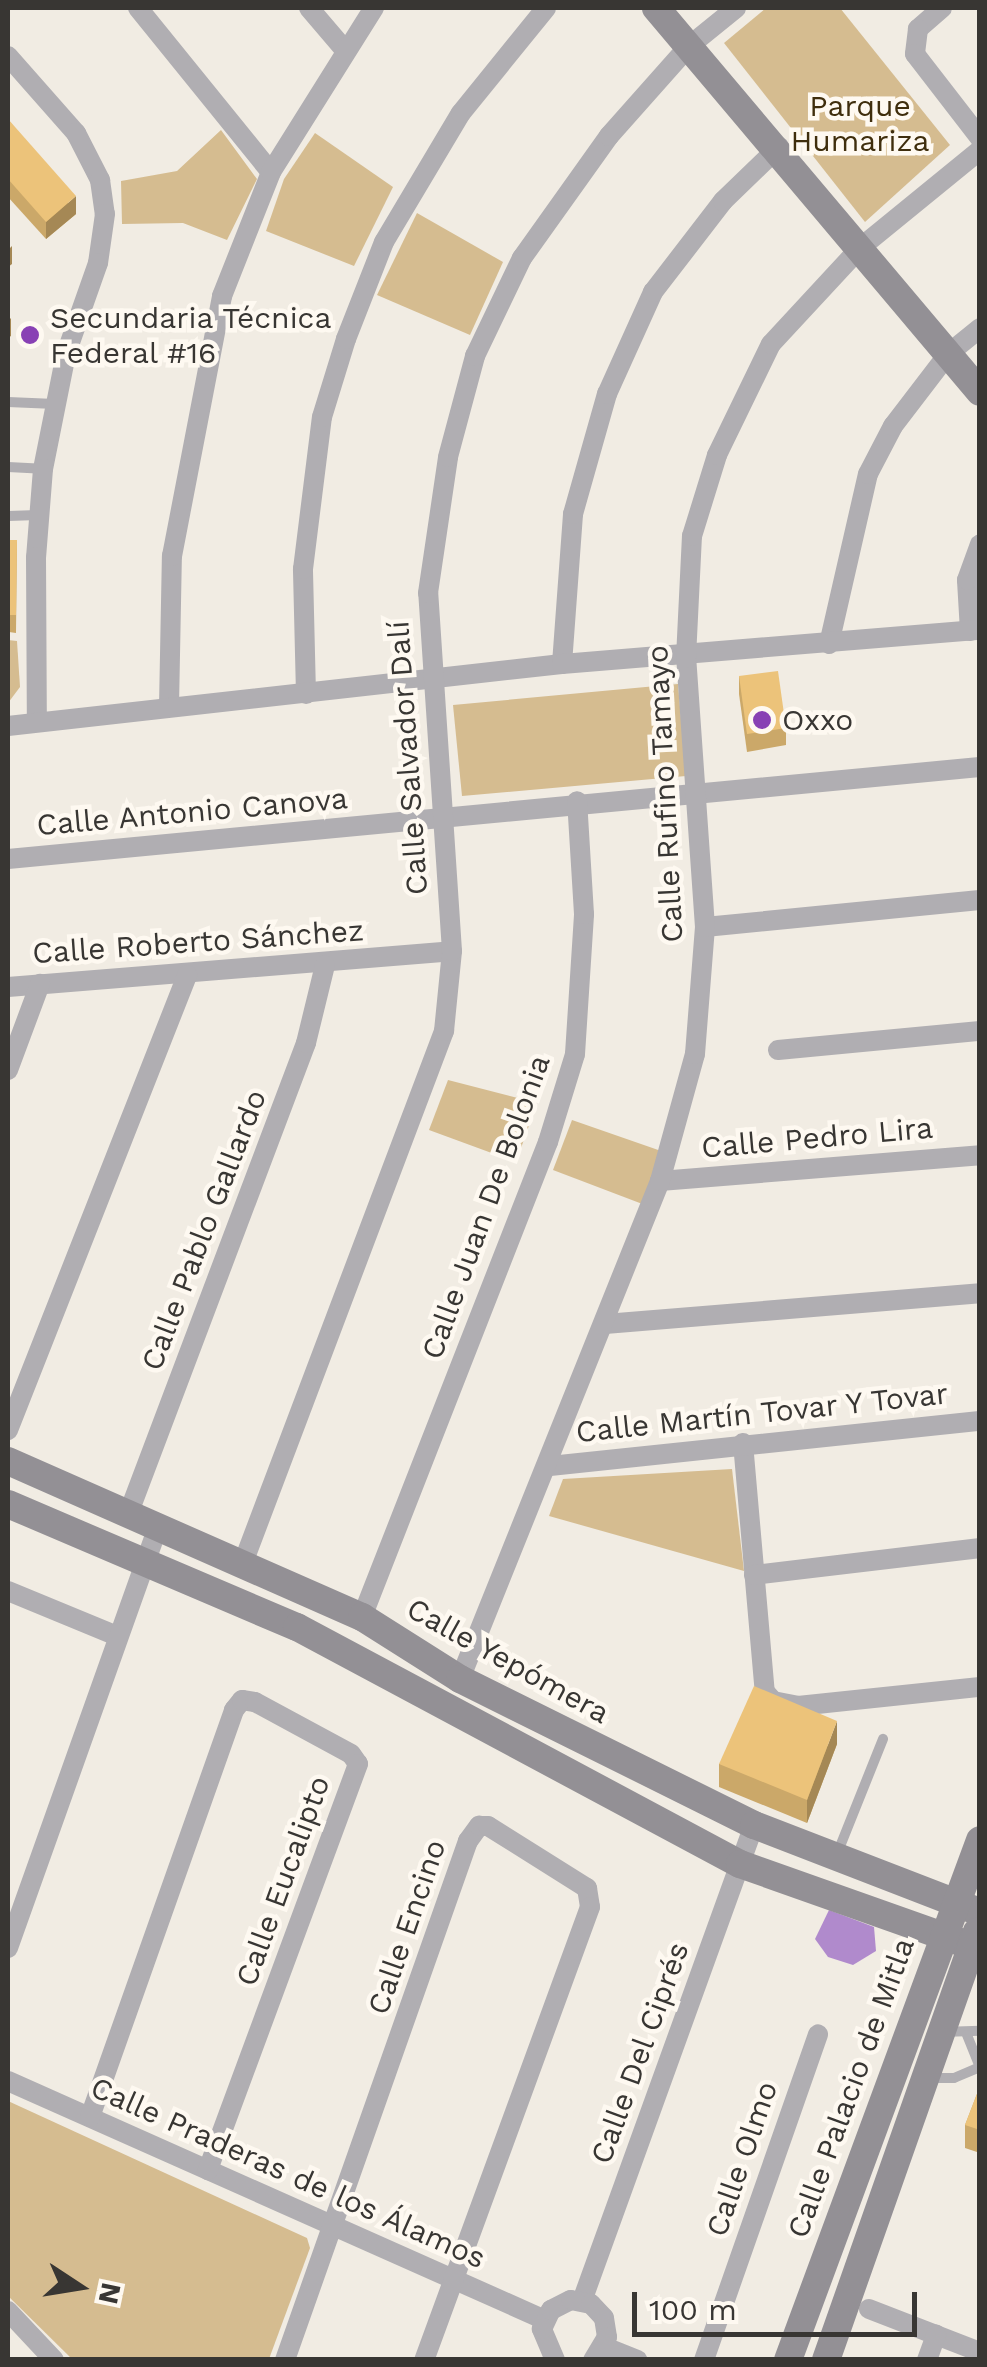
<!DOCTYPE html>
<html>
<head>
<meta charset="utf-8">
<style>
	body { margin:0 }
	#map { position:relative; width:987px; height:2367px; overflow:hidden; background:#f1ece3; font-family:"Work Sans",sans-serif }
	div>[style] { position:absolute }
	.green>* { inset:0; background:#d5bc90 }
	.water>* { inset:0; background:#b08acc }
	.lane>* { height:10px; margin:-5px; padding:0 5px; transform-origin:5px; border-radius:5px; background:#b0aeb2 }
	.street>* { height:20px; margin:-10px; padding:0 10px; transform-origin:10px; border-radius:10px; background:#b0aeb2 }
	.secondary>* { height:28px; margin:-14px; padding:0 14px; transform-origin:14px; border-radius:14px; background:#939095 }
	.wall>* { inset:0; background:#cba869 }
	.shaded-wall>* { inset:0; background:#a58855 }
	.building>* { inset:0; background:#ecc37a }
	.dots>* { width:28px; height:28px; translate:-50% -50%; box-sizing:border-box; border:5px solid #fef9f1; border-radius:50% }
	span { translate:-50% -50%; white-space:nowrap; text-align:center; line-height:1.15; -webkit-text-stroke:9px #fef9f1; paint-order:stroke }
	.park-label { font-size:30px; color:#3f2e0d }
	.poi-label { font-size:30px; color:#383633 }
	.left { translate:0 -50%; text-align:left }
	.street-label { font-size:30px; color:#383633 }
	.frame { position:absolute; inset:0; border:10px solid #383633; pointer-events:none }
	.north { position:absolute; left:30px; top:2237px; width:100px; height:100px; -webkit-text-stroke:8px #fef9f1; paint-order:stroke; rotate:102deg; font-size:28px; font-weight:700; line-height:40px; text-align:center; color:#383633 }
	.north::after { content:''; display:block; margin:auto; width:35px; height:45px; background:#383633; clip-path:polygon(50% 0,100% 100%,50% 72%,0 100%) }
	.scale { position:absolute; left:632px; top:2292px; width:285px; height:45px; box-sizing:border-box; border:5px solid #383633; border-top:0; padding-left:12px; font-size:30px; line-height:35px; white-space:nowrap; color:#383633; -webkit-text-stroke:8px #fef9f1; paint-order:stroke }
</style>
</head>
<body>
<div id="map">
	<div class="green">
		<div style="clip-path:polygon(766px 8px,840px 8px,950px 145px,865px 222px,724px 43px)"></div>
		<div style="clip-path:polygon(221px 130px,257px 179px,227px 240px,183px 223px,122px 224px,121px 181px,177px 171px)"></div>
		<div style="clip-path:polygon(315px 133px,393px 187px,354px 266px,266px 231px,284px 179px)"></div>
		<div style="clip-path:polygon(417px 213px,503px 262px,470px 335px,377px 295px)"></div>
		<div style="clip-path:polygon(8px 640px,17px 641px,20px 687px,8px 703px)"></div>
		<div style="clip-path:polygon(678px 684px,686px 776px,462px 796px,453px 705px)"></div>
		<div style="clip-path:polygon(448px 1080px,537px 1103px,516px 1162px,429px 1130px)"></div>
		<div style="clip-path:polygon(572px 1120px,664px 1152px,645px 1205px,553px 1170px)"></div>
		<div style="clip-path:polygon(732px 1469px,744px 1571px,549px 1516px,563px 1479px)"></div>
		<div style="clip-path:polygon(8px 2101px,307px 2238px,310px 2248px,269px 2359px,72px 2359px,8px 2296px)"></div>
	</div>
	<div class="water">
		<div style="clip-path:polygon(829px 1910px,874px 1927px,876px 1951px,853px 1965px,828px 1957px,815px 1939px)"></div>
	</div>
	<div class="lane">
		<div style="left:8px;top:402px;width:47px;rotate:2.4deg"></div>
		<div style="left:8px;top:467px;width:34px;rotate:3deg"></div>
		<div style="left:8px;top:516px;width:30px;rotate:-2deg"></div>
		<div style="left:837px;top:1854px;width:124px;rotate:-68.2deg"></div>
		<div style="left:942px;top:2032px;width:38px;rotate:-2deg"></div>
		<div style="left:967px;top:2035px;width:35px;rotate:68deg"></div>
		<div style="left:926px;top:2078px;width:28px"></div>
		<div style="left:954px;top:2078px;width:26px;rotate:-23deg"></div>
	</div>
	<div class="street">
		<div style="left:138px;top:8px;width:211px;rotate:51deg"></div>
		<div style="left:309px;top:8px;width:52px;rotate:49.6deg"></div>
		<div style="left:942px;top:8px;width:32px;rotate:139deg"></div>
		<div style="left:918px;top:29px;width:25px;rotate:97deg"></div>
		<div style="left:915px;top:54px;width:106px;rotate:52.3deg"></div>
		<div style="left:8px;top:56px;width:103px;rotate:48.6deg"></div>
		<div style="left:76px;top:133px;width:53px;rotate:62.9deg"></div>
		<div style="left:100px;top:180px;width:34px;rotate:82deg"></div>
		<div style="left:105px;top:214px;width:49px;rotate:98.1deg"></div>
		<div style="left:98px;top:263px;width:96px;rotate:109.4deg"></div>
		<div style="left:66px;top:354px;width:117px;rotate:101.3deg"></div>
		<div style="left:43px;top:469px;width:88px;rotate:94.5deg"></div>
		<div style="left:36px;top:557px;width:165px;rotate:89.7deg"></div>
		<div style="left:970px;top:631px;width:51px;rotate:-93.4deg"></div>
		<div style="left:967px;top:580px;width:38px;rotate:-70deg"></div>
		<div style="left:829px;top:644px;width:174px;rotate:-77.1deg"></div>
		<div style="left:868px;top:474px;width:54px;rotate:-62.5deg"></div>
		<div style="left:893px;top:426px;width:91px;rotate:-52.6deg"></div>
		<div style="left:948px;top:354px;width:41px;rotate:-39.1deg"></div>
		<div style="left:562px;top:664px;width:150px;rotate:-85.8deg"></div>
		<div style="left:573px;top:514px;width:125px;rotate:-74.2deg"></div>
		<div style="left:607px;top:394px;width:112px;rotate:-65.7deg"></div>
		<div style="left:653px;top:292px;width:115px;rotate:-52.4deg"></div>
		<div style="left:723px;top:201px;width:78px;rotate:-44deg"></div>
		<div style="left:306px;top:694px;width:125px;rotate:-91.4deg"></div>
		<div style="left:303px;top:569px;width:153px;rotate:-82.9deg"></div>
		<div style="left:322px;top:417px;width:82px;rotate:-72.9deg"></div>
		<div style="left:346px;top:339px;width:104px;rotate:-68.6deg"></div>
		<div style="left:384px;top:242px;width:150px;rotate:-59.2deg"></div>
		<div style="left:461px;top:113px;width:135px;rotate:-51deg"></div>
		<div style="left:169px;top:707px;width:151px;rotate:-88.9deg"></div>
		<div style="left:172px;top:556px;width:265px;rotate:-79.1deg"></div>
		<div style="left:222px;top:296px;width:133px;rotate:-68.4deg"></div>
		<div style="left:271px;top:172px;width:194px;rotate:-57.9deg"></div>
		<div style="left:8px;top:726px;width:557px;rotate:-6.39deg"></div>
		<div style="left:562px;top:664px;width:419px;rotate:-4.7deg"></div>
		<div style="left:8px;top:859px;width:976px;rotate:-5.41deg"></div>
		<div style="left:705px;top:927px;width:276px;rotate:-5.6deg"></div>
		<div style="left:8px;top:987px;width:445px;rotate:-4.6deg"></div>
		<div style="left:778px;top:1050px;width:203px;rotate:-5.4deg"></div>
		<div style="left:8px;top:1070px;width:92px;rotate:-69.6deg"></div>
		<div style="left:660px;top:1181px;width:321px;rotate:-4.6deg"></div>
		<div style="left:605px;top:1324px;width:376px;rotate:-4.7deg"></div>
		<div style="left:8px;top:1430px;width:489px;rotate:-68.5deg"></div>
		<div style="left:743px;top:1443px;width:250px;rotate:85deg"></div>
		<div style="left:765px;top:1692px;width:12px;rotate:48deg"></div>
		<div style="left:773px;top:1701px;width:25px;rotate:11deg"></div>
		<div style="left:798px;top:1706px;width:183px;rotate:-6deg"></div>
		<div style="left:550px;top:1466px;width:432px;rotate:-6deg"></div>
		<div style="left:129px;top:1512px;width:501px;rotate:-69.32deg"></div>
		<div style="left:306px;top:1043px;width:80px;rotate:-76.3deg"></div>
		<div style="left:243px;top:1563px;width:569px;rotate:-69.3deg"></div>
		<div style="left:444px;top:1031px;width:80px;rotate:-84.3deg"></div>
		<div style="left:452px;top:951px;width:359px;rotate:-93.8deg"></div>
		<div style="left:428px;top:593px;width:137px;rotate:-81.6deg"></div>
		<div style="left:448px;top:457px;width:105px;rotate:-75deg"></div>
		<div style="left:475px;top:356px;width:109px;rotate:-64.4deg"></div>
		<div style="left:522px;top:258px;width:150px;rotate:-54.5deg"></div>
		<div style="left:609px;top:136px;width:119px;rotate:-48.4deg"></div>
		<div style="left:688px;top:47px;width:62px;rotate:-39.1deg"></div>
		<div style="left:754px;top:1575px;width:228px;rotate:-6.8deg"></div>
		<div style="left:8px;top:1591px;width:118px;rotate:22.4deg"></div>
		<div style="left:362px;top:1617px;width:510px;rotate:-68.62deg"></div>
		<div style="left:548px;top:1142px;width:92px;rotate:-72.9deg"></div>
		<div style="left:575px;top:1054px;width:140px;rotate:-86.3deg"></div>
		<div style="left:584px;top:914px;width:113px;rotate:-93.5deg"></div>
		<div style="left:460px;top:1679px;width:537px;rotate:-68.12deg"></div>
		<div style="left:660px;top:1181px;width:132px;rotate:-74.6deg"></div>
		<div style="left:695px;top:1054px;width:127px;rotate:-85.5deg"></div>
		<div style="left:705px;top:927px;width:270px;rotate:-94deg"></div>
		<div style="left:686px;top:658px;width:122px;rotate:-87.2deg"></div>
		<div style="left:692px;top:536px;width:85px;rotate:-72.8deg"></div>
		<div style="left:717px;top:455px;width:123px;rotate:-64.1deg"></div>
		<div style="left:771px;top:344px;width:131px;rotate:-47.2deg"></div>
		<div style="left:860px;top:248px;width:155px;rotate:-39.2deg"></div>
		<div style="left:8px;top:1948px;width:449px;rotate:-70.4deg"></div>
		<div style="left:8px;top:2081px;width:588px;rotate:23.99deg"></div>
		<div style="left:90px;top:2117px;width:432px;rotate:-70.5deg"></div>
		<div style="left:234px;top:1710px;width:13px;rotate:-51deg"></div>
		<div style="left:242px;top:1700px;width:13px;rotate:9deg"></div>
		<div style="left:255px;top:1702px;width:109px;rotate:28.4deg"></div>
		<div style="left:351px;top:1754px;width:12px;rotate:55deg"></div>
		<div style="left:358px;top:1764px;width:433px;rotate:110.3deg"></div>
		<div style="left:582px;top:2301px;width:506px;rotate:-70.13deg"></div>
		<div style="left:869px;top:2309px;width:119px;rotate:21.2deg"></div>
		<div style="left:8px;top:2311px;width:67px;rotate:46.8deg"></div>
		<div style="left:605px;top:2347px;width:35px;rotate:22deg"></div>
		<div style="left:285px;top:2360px;width:550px;rotate:-70.58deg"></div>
		<div style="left:468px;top:1841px;width:19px;rotate:-54deg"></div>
		<div style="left:479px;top:1826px;width:9px"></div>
		<div style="left:488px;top:1826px;width:117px;rotate:32.1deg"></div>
		<div style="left:587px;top:1888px;width:19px;rotate:81deg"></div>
		<div style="left:590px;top:1907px;width:482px;rotate:110.1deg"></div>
		<div style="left:555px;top:2360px;width:34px;rotate:-113deg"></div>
		<div style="left:542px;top:2329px;width:21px;rotate:-65deg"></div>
		<div style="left:551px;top:2310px;width:22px;rotate:-27deg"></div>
		<div style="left:571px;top:2300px;width:20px;rotate:11deg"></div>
		<div style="left:591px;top:2304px;width:19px;rotate:47deg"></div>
		<div style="left:604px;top:2318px;width:19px;rotate:81deg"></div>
		<div style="left:607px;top:2337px;width:27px;rotate:121deg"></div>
		<div style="left:704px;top:2360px;width:345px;rotate:-70.7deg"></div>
		<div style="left:927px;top:2360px;width:27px;rotate:-70deg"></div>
	</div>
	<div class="secondary">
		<div style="left:656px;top:8px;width:502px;rotate:49.84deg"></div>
		<div style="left:8px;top:1461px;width:387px;rotate:23.8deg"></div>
		<div style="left:362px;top:1617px;width:116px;rotate:32.3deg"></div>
		<div style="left:460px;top:1679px;width:328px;rotate:26.4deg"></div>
		<div style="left:754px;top:1825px;width:242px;rotate:21.1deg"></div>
		<div style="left:8px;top:1504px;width:314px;rotate:23.1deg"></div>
		<div style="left:297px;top:1627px;width:502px;rotate:28.15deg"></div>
		<div style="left:740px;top:1864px;width:255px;rotate:19.5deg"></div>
		<div style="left:788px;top:2360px;width:554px;rotate:-69.73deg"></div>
		<div style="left:826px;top:2360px;width:454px;rotate:-70.6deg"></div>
	</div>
	<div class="wall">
		<div style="clip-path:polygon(8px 119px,76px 214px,46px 239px,8px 197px)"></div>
		<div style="clip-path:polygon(8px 540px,17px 540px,16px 633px,9px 632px,9px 640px,8px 640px)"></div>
		<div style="clip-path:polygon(739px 676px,786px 728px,786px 745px,747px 752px,739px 694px)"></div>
		<div style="clip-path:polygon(837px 1744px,807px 1823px,719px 1787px,719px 1764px)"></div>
		<div style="clip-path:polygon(980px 2086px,980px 2153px,965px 2148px,965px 2125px)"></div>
	</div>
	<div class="shaded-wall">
		<div style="clip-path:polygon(76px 196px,76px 214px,46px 239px,46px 222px)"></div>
		<div style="clip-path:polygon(12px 246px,12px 264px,8px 267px,8px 250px)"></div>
		<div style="clip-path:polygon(11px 318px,11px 336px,8px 338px,8px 321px)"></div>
		<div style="clip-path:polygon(837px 1721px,837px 1744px,807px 1823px,807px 1800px)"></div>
	</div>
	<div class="building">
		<div style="clip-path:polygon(8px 119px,76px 196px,46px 222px,8px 179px)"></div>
		<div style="clip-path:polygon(8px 540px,17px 540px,16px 615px,9px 615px,9px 623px,8px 623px)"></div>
		<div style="clip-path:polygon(778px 671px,786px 728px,747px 734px,739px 676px)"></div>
		<div style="clip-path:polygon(754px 1686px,837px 1721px,807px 1800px,719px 1764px)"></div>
		<div style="clip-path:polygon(980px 2086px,980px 2130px,965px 2125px)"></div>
	</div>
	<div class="dots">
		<div style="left:30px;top:335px;background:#8841b4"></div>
		<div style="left:762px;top:720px;background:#8841b4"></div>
	</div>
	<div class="park-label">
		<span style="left:860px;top:123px">Parque<br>Humariza</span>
	</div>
	<div class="poi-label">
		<span class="left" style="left:50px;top:335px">Secundaria Técnica<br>Federal #16</span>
		<span class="left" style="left:782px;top:720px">Oxxo</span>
	</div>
	<div class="street-label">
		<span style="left:408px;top:758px;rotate:-94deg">Calle Salvador Dalí</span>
		<span style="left:665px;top:794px;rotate:-93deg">Calle Rufino Tamayo</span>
		<span style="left:192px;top:812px;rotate:-5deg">Calle Antonio Canova</span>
		<span style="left:198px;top:942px;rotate:-4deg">Calle Roberto Sánchez</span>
		<span style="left:817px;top:1138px;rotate:-5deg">Calle Pedro Lira</span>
		<span style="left:486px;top:1207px;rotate:-70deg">Calle Juan De Bolonia</span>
		<span style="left:204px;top:1230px;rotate:-69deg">Calle Pablo Gallardo</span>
		<span style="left:762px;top:1413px;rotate:-6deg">Calle Martín Tovar Y Tovar</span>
		<span style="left:508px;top:1661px;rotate:29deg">Calle Yepómera</span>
		<span style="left:283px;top:1881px;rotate:-70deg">Calle Eucalipto</span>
		<span style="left:407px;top:1927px;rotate:-71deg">Calle Encino</span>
		<span style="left:640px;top:2053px;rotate:-70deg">Calle Del Ciprés</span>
		<span style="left:851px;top:2088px;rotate:-70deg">Calle Palacio de Mitla</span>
		<span style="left:742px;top:2159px;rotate:-71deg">Calle Olmo</span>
		<span style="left:288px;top:2173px;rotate:24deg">Calle Praderas de los Álamos</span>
	</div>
	<div class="frame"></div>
	<div class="north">N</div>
	<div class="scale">100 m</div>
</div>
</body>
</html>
